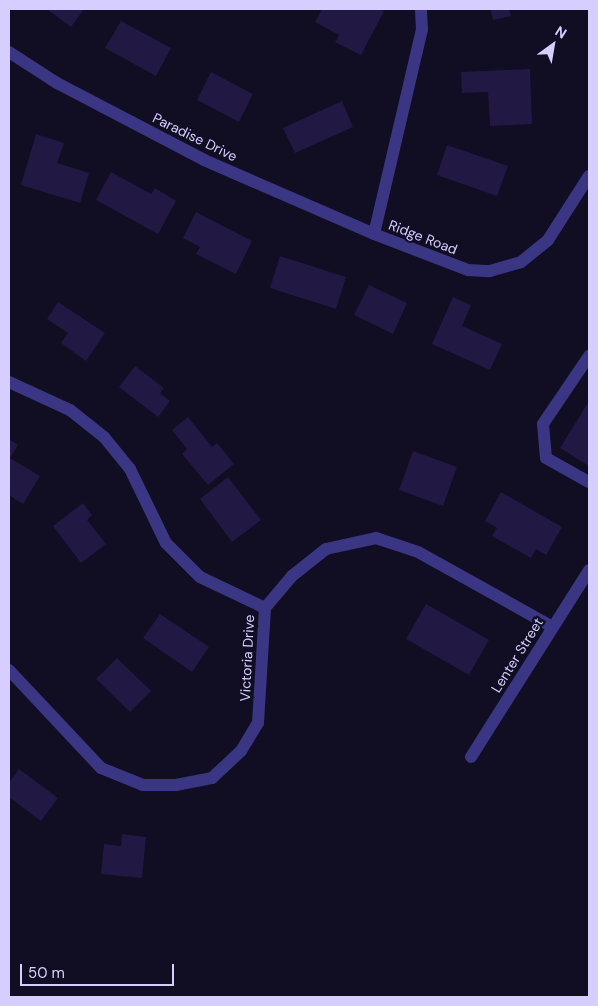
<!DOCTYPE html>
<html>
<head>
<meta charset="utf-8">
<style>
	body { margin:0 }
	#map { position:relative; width:598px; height:1006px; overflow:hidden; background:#110d22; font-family:"DM Sans",sans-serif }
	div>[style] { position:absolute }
	.building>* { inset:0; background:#221844 }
	.minor>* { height:12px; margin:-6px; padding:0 6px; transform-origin:6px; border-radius:6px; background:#3b3683 }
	span { translate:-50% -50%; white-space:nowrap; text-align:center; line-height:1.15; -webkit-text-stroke:4.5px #110d22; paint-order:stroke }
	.street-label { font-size:14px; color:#d5ceff }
	.frame { position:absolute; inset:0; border:10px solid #d5ceff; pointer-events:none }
	.north { position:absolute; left:528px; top:20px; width:50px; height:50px; -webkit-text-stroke:4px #110d22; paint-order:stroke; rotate:32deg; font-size:14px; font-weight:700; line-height:20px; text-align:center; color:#d5ceff }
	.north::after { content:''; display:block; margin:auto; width:18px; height:22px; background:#d5ceff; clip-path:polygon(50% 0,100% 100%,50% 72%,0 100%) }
	.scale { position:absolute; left:20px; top:964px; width:154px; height:22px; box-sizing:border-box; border:2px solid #d5ceff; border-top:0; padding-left:6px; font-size:15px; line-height:18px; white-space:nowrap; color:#d5ceff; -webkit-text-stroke:4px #110d22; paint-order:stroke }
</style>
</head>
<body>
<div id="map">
	<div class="building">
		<div style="clip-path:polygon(47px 9px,84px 9px,71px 27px)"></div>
		<div style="clip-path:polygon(322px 9px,379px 9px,384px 11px,361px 55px,335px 42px,339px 35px,315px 22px)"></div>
		<div style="clip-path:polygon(490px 9px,509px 9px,511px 16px,493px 20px)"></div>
		<div style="clip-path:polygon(121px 21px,171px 48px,156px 76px,105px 48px)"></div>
		<div style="clip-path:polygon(530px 69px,532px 124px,490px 126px,488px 92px,462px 93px,461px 72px)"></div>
		<div style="clip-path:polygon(211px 72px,253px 94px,239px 122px,197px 100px)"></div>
		<div style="clip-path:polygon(342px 101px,353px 127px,295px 153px,283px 128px)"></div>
		<div style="clip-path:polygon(36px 134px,64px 143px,57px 163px,89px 173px,80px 203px,21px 185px)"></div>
		<div style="clip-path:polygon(447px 145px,508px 166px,497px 196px,437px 175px)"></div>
		<div style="clip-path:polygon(111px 172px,151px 194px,155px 188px,176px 201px,158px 234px,96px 200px)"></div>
		<div style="clip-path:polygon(196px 212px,252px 241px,236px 274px,196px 254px,200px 247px,183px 238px)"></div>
		<div style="clip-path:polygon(280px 256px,346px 277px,336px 309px,270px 288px)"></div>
		<div style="clip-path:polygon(369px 285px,407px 303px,393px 334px,354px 315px)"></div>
		<div style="clip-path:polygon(453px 297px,471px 305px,462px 326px,502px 344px,490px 370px,432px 344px)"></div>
		<div style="clip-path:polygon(58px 302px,105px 333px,86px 361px,61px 343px,68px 333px,47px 319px)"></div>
		<div style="clip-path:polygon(135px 366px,164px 388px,160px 393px,170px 401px,158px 417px,119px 387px)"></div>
		<div style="clip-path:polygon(589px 401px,589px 466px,560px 448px)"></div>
		<div style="clip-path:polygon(188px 417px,212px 447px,217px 443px,234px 464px,208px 485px,182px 454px,187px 449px,172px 430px)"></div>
		<div style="clip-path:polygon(9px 439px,18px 445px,10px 458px,40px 476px,23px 504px,9px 495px)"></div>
		<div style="clip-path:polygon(413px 451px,457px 467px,443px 506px,399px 490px)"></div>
		<div style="clip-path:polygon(228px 477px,261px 520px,232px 542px,200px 499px)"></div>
		<div style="clip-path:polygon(501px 492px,562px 527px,546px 555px,536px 549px,531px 558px,492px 536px,497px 528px,485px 521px)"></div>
		<div style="clip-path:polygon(83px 503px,92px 515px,87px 520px,106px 544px,81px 563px,53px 526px)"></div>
		<div style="clip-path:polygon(426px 604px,489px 640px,469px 675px,406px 639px)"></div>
		<div style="clip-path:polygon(160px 614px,209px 647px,192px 672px,143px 638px)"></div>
		<div style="clip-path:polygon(117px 658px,151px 691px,130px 712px,96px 679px)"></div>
		<div style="clip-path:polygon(19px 769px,58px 798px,41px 821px,9px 797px,9px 783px)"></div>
		<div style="clip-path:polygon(122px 834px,146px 837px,142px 878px,101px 874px,104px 844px,121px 846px)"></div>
	</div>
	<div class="minor">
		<div style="left:9px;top:52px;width:57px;rotate:32.9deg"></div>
		<div style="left:57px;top:83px;width:166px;rotate:27.6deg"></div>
		<div style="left:204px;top:160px;width:185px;rotate:23.5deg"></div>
		<div style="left:374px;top:234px;width:101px;rotate:21deg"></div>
		<div style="left:468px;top:270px;width:22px;rotate:3deg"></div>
		<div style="left:490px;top:271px;width:32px;rotate:-16deg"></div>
		<div style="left:521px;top:262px;width:35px;rotate:-39deg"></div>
		<div style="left:548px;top:240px;width:76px;rotate:-57.4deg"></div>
		<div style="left:374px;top:234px;width:210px;rotate:-76.8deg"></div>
		<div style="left:422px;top:30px;width:21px;rotate:-93deg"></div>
		<div style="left:589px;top:356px;width:82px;rotate:124.1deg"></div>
		<div style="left:543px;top:424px;width:34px;rotate:85deg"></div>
		<div style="left:546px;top:458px;width:49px;rotate:29.2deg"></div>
		<div style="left:9px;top:382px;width:67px;rotate:24.7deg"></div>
		<div style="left:70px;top:410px;width:43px;rotate:38.5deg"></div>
		<div style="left:104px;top:437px;width:41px;rotate:50.9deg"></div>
		<div style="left:130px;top:469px;width:82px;rotate:64.1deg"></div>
		<div style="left:166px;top:543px;width:48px;rotate:45deg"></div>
		<div style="left:200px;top:577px;width:72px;rotate:25.5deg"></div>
		<div style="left:9px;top:670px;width:134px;rotate:46.8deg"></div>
		<div style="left:101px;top:768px;width:45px;rotate:22deg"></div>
		<div style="left:143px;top:785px;width:33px"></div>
		<div style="left:176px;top:785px;width:37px;rotate:-11deg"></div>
		<div style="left:212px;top:778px;width:40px;rotate:-43deg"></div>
		<div style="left:241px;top:751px;width:33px;rotate:-59deg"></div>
		<div style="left:258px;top:723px;width:115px;rotate:-86.5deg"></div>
		<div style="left:265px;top:608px;width:42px;rotate:-49.8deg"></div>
		<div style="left:292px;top:576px;width:43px;rotate:-38.5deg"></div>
		<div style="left:326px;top:549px;width:51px;rotate:-12.4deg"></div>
		<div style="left:376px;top:538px;width:44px;rotate:18.4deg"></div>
		<div style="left:418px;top:552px;width:154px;rotate:29.1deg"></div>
		<div style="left:471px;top:757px;width:221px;rotate:-57.7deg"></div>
	</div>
	<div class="street-label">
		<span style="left:195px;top:137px;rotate:26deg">Paradise Drive</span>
		<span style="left:423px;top:237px;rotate:21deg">Ridge Road</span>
		<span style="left:517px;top:655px;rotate:-58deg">Lenter Street</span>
		<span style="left:247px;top:658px;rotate:-87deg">Victoria Drive</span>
	</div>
	<div class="frame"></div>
	<div class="north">N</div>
	<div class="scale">50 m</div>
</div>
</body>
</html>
